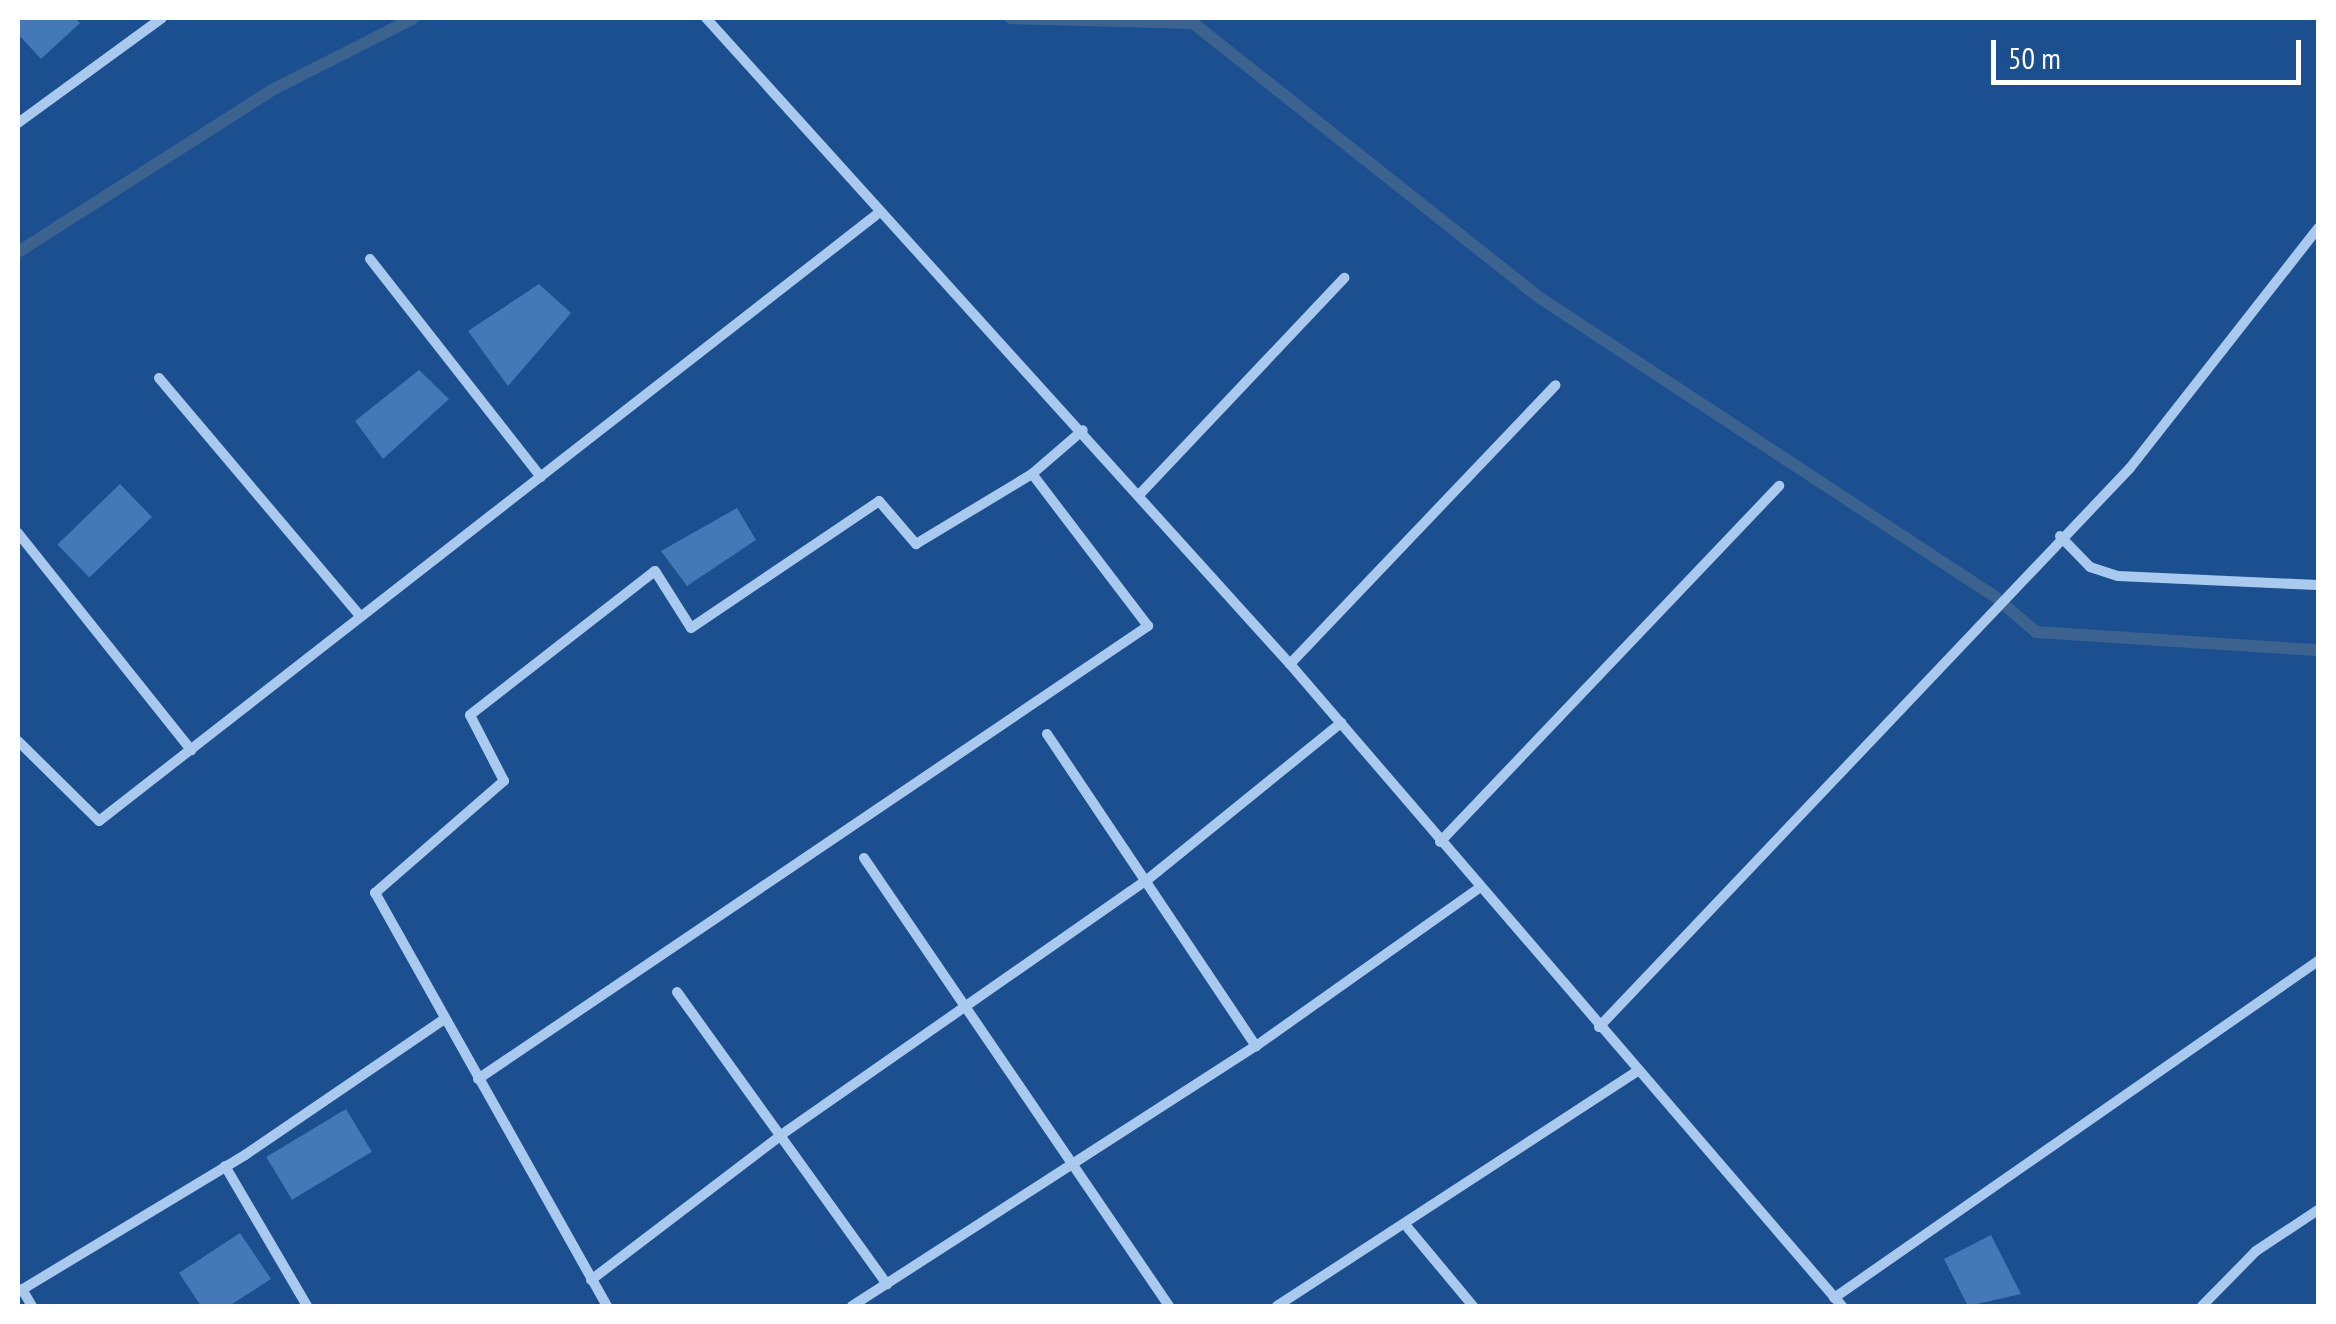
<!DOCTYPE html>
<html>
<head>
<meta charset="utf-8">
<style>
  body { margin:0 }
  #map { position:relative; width:2336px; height:1324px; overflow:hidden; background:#1b4f8f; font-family:"PT Sans Narrow",sans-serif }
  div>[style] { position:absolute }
  .stream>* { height:12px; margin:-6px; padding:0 6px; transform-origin:6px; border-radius:6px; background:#3c6290 }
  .building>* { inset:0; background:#4478b7; transform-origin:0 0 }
  .street>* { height:10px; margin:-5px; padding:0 5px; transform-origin:5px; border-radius:5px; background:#a9c9ee }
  span { translate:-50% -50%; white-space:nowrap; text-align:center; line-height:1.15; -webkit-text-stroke:10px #1b4f8f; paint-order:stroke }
  .frame { position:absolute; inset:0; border:20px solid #fff; pointer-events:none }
  .scale { position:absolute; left:1991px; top:40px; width:310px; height:45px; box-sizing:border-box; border:5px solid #fff; border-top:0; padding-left:12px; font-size:30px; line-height:35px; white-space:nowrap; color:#fff; -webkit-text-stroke:8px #1b4f8f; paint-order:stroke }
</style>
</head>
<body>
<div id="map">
  <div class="stream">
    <div style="left:1010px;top:18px;width:183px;rotate:1.6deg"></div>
    <div style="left:1193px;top:23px;width:443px;rotate:38.4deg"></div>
    <div style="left:1540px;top:298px;width:543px;rotate:33.28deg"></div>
    <div style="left:1994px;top:596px;width:55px;rotate:40.6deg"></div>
    <div style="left:2036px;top:632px;width:283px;rotate:3.7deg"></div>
    <div style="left:18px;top:252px;width:301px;rotate:-32.5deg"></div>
    <div style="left:272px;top:90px;width:159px;rotate:-26.9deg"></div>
  </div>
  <div class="building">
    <div style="clip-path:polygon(18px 18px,75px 18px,80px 23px,41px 59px,18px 34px)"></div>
    <div style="clip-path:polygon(539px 284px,571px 313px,508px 386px,468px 331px)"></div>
    <div style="clip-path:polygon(419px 370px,449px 399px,383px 459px,355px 421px)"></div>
    <div style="left:120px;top:484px;width:46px;height:87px;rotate:46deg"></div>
    <div style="clip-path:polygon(737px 508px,756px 540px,687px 586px,661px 551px)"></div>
    <div style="left:346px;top:1109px;width:50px;height:93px;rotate:59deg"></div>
    <div style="clip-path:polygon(240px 1233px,271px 1279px,229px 1306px,201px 1306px,179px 1273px)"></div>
    <div style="clip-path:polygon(1991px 1235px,2021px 1294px,1968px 1306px,1944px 1259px)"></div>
  </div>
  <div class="street">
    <div style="left:706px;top:18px;width:871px;rotate:47.89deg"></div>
    <div style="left:1290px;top:664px;width:847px;rotate:49.31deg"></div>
    <div style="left:18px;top:123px;width:178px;rotate:-36.1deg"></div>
    <div style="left:370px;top:259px;width:277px;rotate:51.9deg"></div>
    <div style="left:159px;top:378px;width:310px;rotate:49.8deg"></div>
    <div style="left:1139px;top:495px;width:299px;rotate:-46.6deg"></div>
    <div style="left:18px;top:533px;width:278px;rotate:51.4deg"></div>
    <div style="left:2060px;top:536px;width:43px;rotate:45.9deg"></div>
    <div style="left:2090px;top:567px;width:29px;rotate:18deg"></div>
    <div style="left:2118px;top:576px;width:200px;rotate:2.6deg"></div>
    <div style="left:1290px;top:664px;width:385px;rotate:-46.4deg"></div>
    <div style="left:1047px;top:734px;width:376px;rotate:56.2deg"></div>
    <div style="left:18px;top:741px;width:114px;rotate:44.6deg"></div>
    <div style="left:99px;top:821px;width:985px;rotate:-37.95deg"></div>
    <div style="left:1440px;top:842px;width:492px;rotate:-46.4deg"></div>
    <div style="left:864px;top:858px;width:542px;rotate:55.75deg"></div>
    <div style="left:677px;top:992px;width:360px;rotate:54.3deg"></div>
    <div style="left:1599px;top:1027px;width:771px;rotate:-46.47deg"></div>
    <div style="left:2130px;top:468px;width:305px;rotate:-51.9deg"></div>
    <div style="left:478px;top:1079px;width:809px;rotate:-34.06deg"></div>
    <div style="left:1148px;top:626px;width:191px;rotate:-127.3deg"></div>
    <div style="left:225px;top:1166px;width:162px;rotate:59.6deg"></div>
    <div style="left:1408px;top:1228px;width:102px;rotate:50.2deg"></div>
    <div style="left:591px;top:1280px;width:239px;rotate:-37.3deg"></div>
    <div style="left:781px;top:1135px;width:446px;rotate:-34.9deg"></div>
    <div style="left:1147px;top:880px;width:250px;rotate:-39deg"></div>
    <div style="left:22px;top:1289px;width:20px;rotate:60deg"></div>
    <div style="left:18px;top:1292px;width:265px;rotate:-31.1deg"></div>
    <div style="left:245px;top:1155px;width:240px;rotate:-34.3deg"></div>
    <div style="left:1834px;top:1298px;width:590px;rotate:-34.85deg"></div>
    <div style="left:607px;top:1306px;width:474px;rotate:-119.3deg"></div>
    <div style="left:375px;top:893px;width:171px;rotate:-41deg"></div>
    <div style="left:504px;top:781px;width:74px;rotate:-117.3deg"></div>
    <div style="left:470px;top:715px;width:234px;rotate:-37.9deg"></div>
    <div style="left:655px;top:571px;width:67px;rotate:57.7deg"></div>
    <div style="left:691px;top:628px;width:227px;rotate:-34deg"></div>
    <div style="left:879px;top:501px;width:57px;rotate:49.3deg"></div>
    <div style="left:916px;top:544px;width:135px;rotate:-31.1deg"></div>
    <div style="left:1032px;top:474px;width:67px;rotate:-40.8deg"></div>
    <div style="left:852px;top:1306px;width:480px;rotate:-32.8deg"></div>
    <div style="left:1256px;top:1046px;width:273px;rotate:-35.3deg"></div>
    <div style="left:1277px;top:1306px;width:429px;rotate:-33.1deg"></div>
    <div style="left:2202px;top:1306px;width:77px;rotate:-45.5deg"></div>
    <div style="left:2256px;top:1251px;width:74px;rotate:-33.5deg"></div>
  </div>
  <div class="frame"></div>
  <div class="scale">50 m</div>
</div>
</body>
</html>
